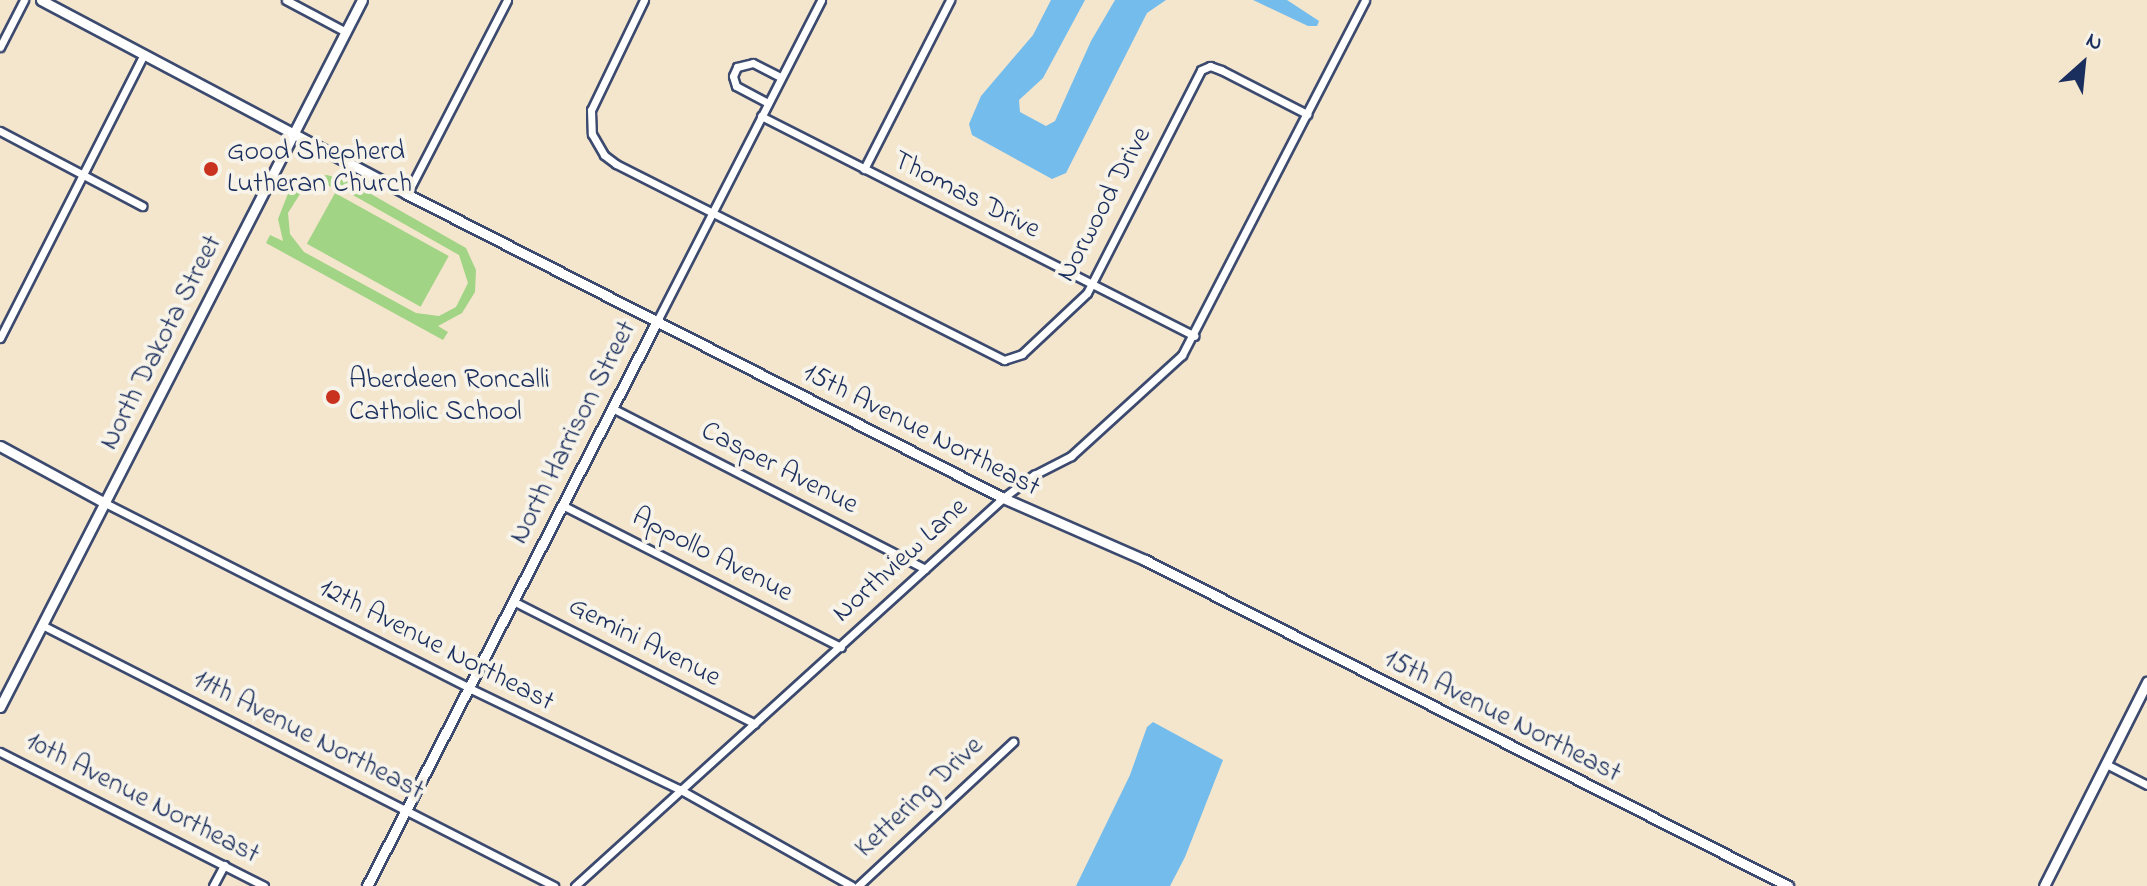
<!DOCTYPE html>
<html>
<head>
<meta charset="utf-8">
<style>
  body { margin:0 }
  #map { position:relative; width:2147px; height:886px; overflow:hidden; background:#f4e5cd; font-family:"Indie Flower",sans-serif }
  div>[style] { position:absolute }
  .green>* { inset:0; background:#a1d484; transform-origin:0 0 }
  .water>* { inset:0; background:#74bcec }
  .roads { filter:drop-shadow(2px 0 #3c4a6f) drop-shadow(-2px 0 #3c4a6f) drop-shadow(0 2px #3c4a6f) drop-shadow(0 -2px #3c4a6f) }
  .minor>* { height:7px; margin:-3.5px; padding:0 3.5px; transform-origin:3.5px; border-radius:3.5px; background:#fff }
  .tertiary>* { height:9px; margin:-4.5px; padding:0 4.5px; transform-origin:4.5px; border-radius:4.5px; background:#fff }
  .dots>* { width:22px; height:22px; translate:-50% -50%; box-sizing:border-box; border:4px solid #f7f3e8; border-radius:50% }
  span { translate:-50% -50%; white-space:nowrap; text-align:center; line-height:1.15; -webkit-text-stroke:8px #f7f3e8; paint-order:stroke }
  .poi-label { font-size:28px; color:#1b2f5e }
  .left { translate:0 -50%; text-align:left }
  .street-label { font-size:28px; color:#1b2f5e }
  .north { position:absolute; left:2043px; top:24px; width:80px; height:80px; -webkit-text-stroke:6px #f7f3e8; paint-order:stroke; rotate:27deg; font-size:22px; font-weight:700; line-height:32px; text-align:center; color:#1b2f5e }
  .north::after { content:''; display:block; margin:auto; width:28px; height:36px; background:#1b2f5e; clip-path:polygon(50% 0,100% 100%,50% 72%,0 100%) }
</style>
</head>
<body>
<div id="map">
  <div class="green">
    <div style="clip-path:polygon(evenodd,327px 175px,348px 181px,466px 248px,476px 270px,475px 292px,462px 313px,438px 326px,448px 332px,443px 340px,266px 243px,270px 235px,283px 241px,278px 219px,289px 191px,306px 179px,327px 175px,322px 184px,344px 190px,459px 255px,468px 283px,456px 307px,439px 316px,416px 313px,304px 252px,290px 234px,288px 213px,300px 194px,322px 184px)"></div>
    <div style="left:335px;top:193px;width:130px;height:58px;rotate:29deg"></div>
  </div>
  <div class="water">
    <div style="clip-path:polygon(1051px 0,1085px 0,1043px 78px,1019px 100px,1020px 112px,1046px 126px,1055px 121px,1091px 41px,1115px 0,1166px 0,1147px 13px,1066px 173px,1052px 179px,972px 135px,969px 124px,981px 96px,1033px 35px)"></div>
    <div style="clip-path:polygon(1253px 0,1287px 0,1319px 21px,1317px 26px,1308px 26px)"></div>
    <div style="clip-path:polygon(1153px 722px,1223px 760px,1185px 857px,1170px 886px,1076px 886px,1130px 775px,1147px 727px)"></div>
  </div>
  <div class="roads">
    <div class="minor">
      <div style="left:286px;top:0;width:68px;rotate:28.1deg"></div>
      <div style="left:644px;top:0;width:122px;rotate:115.7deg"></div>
      <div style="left:591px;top:110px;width:24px;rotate:88deg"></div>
      <div style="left:592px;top:134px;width:24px;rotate:60deg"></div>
      <div style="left:604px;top:155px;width:15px;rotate:37deg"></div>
      <div style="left:616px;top:164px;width:435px;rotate:26.8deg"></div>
      <div style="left:1004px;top:360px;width:19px;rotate:-18deg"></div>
      <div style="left:1022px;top:354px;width:89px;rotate:-43.2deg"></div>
      <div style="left:1087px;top:293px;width:250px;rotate:-62.9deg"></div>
      <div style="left:1201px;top:70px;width:10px;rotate:-24deg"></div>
      <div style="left:1210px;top:66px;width:12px;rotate:20deg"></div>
      <div style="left:1221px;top:70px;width:97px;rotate:27.1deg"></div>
      <div style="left:0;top:47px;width:53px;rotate:-62.9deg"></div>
      <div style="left:768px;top:103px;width:36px;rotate:-152deg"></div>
      <div style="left:736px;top:86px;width:10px;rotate:-107deg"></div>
      <div style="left:733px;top:76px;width:10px;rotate:-66deg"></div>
      <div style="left:737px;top:67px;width:16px;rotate:-14deg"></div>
      <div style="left:753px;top:63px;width:31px;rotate:27deg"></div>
      <div style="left:761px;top:116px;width:486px;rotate:26.9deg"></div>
      <div style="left:0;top:131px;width:161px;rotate:27.8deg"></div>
      <div style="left:864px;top:169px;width:190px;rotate:-63deg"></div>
      <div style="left:407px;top:194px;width:218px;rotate:-62.7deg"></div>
      <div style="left:657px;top:321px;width:360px;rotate:-62.9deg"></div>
      <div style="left:0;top:338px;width:318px;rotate:-63.1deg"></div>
      <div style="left:612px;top:408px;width:352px;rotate:27.2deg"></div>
      <div style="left:105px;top:503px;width:408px;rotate:26.9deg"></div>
      <div style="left:469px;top:688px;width:233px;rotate:25.7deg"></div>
      <div style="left:679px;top:789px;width:198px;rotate:29.3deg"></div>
      <div style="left:562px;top:505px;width:313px;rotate:27deg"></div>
      <div style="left:513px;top:601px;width:271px;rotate:26.9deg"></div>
      <div style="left:42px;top:625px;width:575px;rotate:27.01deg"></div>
      <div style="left:0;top:752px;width:296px;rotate:26.9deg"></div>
      <div style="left:2106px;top:764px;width:46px;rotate:27.1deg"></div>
      <div style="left:213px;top:886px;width:24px;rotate:-62deg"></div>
      <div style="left:575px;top:886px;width:578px;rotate:-42.19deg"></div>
      <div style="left:1003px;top:498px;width:39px;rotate:-37deg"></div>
      <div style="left:1034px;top:475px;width:42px;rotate:-27.2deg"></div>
      <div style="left:1071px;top:456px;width:150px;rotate:-42.3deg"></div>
      <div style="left:1182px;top:355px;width:399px;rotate:-62.7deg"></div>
      <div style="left:858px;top:886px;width:212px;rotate:-42.9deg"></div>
    </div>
    <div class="tertiary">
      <div style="left:41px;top:0;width:414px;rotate:27.9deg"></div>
      <div style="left:407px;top:194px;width:669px;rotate:27.02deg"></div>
      <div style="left:1003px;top:498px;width:155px;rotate:23.6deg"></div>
      <div style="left:1145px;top:560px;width:721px;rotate:26.88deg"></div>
      <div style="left:0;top:446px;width:119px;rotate:28.5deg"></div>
      <div style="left:0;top:707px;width:794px;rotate:-62.89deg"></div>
      <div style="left:367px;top:886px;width:635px;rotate:-62.83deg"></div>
      <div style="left:2044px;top:886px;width:229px;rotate:-63.2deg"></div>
    </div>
  </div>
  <div class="dots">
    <div style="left:211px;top:169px;background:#c8321e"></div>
    <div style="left:333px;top:397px;background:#c8321e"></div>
  </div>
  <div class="poi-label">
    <span class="left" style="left:227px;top:169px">Good Shepherd<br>Lutheran Church</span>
    <span class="left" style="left:349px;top:397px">Aberdeen Roncalli<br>Catholic School</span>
  </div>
  <div class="street-label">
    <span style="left:966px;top:196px;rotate:27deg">Thomas Drive</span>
    <span style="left:1105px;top:205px;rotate:-62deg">Norwood Drive</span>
    <span style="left:162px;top:343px;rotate:-63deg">North Dakota Street</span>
    <span style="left:921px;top:431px;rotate:27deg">15th Avenue Northeast</span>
    <span style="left:574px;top:433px;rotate:-63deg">North Harrison Street</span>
    <span style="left:779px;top:469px;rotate:27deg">Casper Avenue</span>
    <span style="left:712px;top:556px;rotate:27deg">Appollo Avenue</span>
    <span style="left:901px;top:561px;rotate:-42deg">Northview Lane</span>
    <span style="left:644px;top:643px;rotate:27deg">Gemini Avenue</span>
    <span style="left:436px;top:646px;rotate:27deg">12th Avenue Northeast</span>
    <span style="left:1502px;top:717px;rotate:27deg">15th Avenue Northeast</span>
    <span style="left:308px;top:736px;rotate:27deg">11th Avenue Northeast</span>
    <span style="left:920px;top:798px;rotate:-43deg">Kettering Drive</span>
    <span style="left:142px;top:799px;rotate:27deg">10th Avenue Northeast</span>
  </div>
  <div class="north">N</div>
</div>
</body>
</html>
